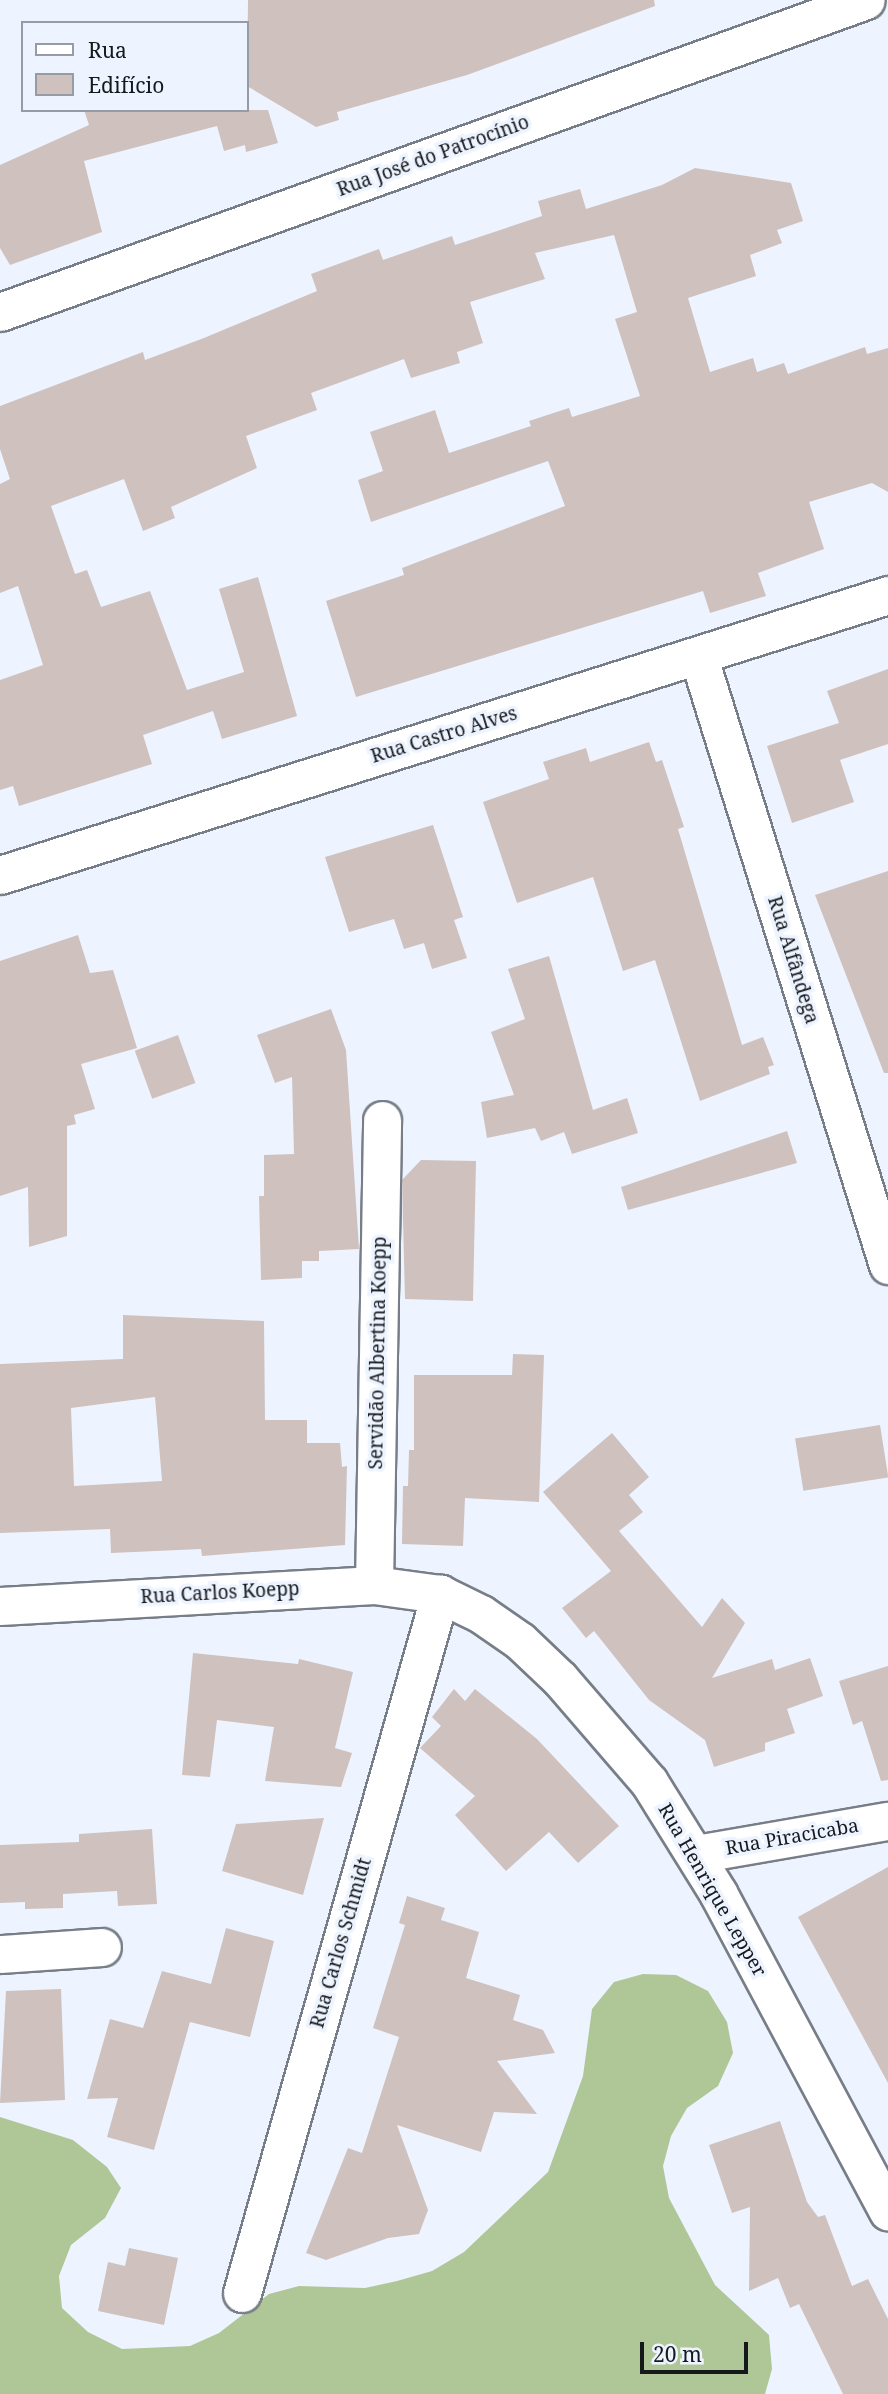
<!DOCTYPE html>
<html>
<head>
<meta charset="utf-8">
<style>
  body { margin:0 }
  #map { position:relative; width:888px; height:2394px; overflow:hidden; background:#edf4ff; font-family:"Noto Serif",serif }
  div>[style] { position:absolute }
  .forest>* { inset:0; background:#afc796 }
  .building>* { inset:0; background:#cfc1be; transform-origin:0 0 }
  .roads { filter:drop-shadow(2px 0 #787e87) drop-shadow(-2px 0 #787e87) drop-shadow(0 2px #787e87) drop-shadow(0 -2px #787e87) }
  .street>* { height:37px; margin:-18.5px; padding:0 18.5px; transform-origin:18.5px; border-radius:18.5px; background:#fff }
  span { translate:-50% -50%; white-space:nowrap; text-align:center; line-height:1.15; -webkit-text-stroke:7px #edf4ff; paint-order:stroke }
  .street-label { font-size:19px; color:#16191c }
  .legend { position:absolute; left:21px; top:21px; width:228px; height:91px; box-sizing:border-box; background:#edf4ff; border:2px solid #979ca4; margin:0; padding:9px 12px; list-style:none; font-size:21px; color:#16191c }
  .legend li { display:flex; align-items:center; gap:14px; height:35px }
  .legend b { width:35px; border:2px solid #979ca4 }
  .scale { position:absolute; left:640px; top:2342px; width:108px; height:32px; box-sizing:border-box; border:4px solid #16191c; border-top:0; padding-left:9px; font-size:21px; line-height:24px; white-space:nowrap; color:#16191c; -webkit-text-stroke:5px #edf4ff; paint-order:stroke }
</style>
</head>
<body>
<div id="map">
  <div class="forest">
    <div style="clip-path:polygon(643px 1974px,676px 1975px,708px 1991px,727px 2022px,733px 2053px,718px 2086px,687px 2108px,671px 2136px,663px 2166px,669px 2198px,715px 2285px,769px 2335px,772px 2369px,765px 2394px,0 2394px,0 2117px,73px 2140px,107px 2167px,121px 2188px,105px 2218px,71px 2245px,59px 2276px,62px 2308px,88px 2332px,122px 2349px,190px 2346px,219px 2333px,269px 2294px,299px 2286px,365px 2288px,397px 2281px,432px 2271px,464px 2252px,548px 2172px,583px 2076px,592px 2009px,614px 1982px)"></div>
  </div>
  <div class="building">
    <div style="clip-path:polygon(248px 0,654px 0,655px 6px,467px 75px,337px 112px,339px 120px,316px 127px,247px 86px)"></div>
    <div style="clip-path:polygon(84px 110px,268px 110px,278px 143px,246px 152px,245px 145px,224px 151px,217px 126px,84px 161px,102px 232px,10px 265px,0 248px,0 165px,89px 125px)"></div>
    <div style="clip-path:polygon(695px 168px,791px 183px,803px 221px,777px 230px,782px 243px,750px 255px,756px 276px,688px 298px,710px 372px,753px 358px,757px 372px,784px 363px,788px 374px,865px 347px,867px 354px,888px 348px,888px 492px,872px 483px,809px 502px,824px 549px,758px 573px,766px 596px,710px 613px,703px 591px,356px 697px,326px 601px,404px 575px,402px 568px,565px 506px,548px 461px,371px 522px,358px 480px,383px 471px,370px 432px,435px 410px,449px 453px,531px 426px,529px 421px,569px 408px,572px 417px,640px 396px,615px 319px,637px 312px,614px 235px,535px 253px,545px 279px,470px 302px,483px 343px,457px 352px,460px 363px,411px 378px,404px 359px,311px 393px,317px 410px,246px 436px,257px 468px,171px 507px,175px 518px,143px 531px,124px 479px,51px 506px,75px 574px,87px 570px,101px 607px,150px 591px,187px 690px,244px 672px,219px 589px,258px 577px,297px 716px,222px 739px,213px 711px,143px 735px,152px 764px,19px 806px,13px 786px,0 790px,0 680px,43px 665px,18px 586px,0 593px,0 484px,10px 479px,0 449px,0 406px,143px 352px,145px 360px,204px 338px,317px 291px,311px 274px,379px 249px,383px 260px,452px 236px,455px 245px,542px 216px,538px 201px,580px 189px,586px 209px,662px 185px)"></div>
    <div style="clip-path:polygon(888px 669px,888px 744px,840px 760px,854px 802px,792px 823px,767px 746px,839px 723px,827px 691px)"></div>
    <div style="clip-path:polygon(649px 742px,656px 762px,662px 760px,684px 827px,678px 829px,742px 1045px,763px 1037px,774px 1065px,768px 1067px,770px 1074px,700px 1101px,655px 960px,623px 971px,593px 877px,517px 903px,483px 802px,549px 779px,543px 762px,586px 748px,590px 762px)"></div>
    <div style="clip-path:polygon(433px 825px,463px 917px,454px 920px,467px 958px,432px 969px,424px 943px,404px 949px,394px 919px,349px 932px,325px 857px)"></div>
    <div style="clip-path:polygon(888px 871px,888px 1073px,884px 1073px,815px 895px)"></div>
    <div style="clip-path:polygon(78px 935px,90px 973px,113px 970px,137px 1048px,81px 1064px,95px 1109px,74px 1115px,76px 1124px,67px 1126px,67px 1236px,29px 1247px,28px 1187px,0 1196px,0 961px)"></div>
    <div style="clip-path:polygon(549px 956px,593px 1110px,627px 1098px,638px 1133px,572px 1154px,564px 1132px,541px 1141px,535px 1128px,487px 1138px,481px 1102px,514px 1095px,491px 1032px,525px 1019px,508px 969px)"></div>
    <div style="clip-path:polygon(331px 1009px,346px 1050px,359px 1249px,319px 1251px,319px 1261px,302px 1261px,302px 1278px,261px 1280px,259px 1196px,264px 1196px,264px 1155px,294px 1154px,292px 1077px,275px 1083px,257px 1035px)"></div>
    <div style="left:178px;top:1035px;width:51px;height:46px;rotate:70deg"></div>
    <div style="clip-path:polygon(787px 1131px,797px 1163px,628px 1210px,621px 1187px)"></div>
    <div style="clip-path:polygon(421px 1160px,476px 1161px,473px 1301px,405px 1299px,402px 1180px)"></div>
    <div style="clip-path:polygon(evenodd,123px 1315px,264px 1321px,265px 1420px,307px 1420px,307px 1443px,340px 1443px,342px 1467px,347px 1466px,345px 1545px,202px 1556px,201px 1549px,111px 1553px,110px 1529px,0 1533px,0 1364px,123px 1359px,123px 1315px,155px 1397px,162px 1481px,74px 1486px,71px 1408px,155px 1397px)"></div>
    <div style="clip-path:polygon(513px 1354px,544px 1355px,539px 1502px,465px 1498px,463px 1546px,402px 1544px,403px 1486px,408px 1486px,409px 1450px,414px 1450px,414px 1375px,512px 1375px)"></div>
    <div style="left:880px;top:1425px;width:53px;height:86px;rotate:81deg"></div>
    <div style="clip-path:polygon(612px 1433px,649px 1477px,629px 1495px,643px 1512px,619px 1531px,702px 1627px,722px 1598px,745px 1623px,712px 1678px,772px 1659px,775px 1670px,810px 1658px,823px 1696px,787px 1709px,795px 1733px,765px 1743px,765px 1751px,714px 1767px,705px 1740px,649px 1700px,594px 1631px,586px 1638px,562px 1608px,611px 1571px,543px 1492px)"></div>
    <div style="clip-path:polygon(193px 1653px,298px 1664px,299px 1659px,353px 1672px,335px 1748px,352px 1753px,341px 1787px,265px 1781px,274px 1727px,217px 1720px,210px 1777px,182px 1775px)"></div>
    <div style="clip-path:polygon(888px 1666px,888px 1780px,881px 1781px,862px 1721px,853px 1725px,839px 1681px)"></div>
    <div style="clip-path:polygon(454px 1689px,465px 1701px,475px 1689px,537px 1739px,619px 1826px,578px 1863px,549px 1832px,506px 1871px,455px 1815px,475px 1796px,420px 1748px,441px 1726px,432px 1717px)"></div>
    <div style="clip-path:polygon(324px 1818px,303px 1895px,222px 1871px,236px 1824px)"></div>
    <div style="clip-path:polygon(152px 1829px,157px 1904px,118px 1906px,117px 1891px,63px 1894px,63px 1908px,25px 1909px,25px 1902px,0 1903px,0 1845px,79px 1842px,79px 1834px)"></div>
    <div style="clip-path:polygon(888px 1867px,888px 2083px,798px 1917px)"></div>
    <div style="clip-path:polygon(407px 1896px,445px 1908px,441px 1920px,479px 1932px,466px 1978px,520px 1995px,513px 2020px,543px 2030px,555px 2053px,497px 2061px,537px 2114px,494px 2112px,481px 2152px,397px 2125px,428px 2210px,419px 2234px,388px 2238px,326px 2260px,306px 2253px,348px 2148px,362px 2153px,399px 2037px,373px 2028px,405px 1925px,399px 1923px)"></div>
    <div style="clip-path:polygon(226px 1928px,274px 1941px,250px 2037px,190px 2022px,154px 2150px,107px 2137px,118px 2098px,87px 2099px,110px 2019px,143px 2028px,162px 1971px,211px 1984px)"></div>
    <div style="clip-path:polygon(61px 1989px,65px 2100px,0 2103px,6px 1991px)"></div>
    <div style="clip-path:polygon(780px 2121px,807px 2202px,818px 2217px,825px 2215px,852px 2286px,868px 2279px,888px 2319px,888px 2394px,843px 2394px,799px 2304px,790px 2308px,778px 2278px,749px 2291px,750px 2207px,732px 2213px,709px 2145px)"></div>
    <div style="clip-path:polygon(129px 2248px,178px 2258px,164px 2325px,98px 2311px,108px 2262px,125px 2266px)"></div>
  </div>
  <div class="roads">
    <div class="street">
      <div style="left:0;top:312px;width:920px;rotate:-19.81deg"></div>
      <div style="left:698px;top:655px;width:639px;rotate:72.7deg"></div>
      <div style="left:0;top:875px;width:931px;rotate:-17.5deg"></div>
      <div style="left:374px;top:1585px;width:465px;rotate:-89deg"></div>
      <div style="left:0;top:1606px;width:375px;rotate:-3.2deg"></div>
      <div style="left:374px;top:1585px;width:67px;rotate:7.8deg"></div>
      <div style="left:440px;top:1594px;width:46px;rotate:26deg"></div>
      <div style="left:481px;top:1614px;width:47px;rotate:34.7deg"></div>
      <div style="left:520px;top:1641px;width:55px;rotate:43.5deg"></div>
      <div style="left:560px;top:1679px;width:136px;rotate:49.2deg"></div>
      <div style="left:649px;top:1782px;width:131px;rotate:58.1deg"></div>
      <div style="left:718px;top:1893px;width:361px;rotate:61.9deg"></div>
      <div style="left:696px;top:1854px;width:195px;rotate:-9.8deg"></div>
      <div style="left:0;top:1954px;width:102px;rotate:-3.9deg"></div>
      <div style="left:242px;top:2293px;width:727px;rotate:-74.18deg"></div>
    </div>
  </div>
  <div class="street-label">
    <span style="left:433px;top:156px;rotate:-20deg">Rua José do Patrocínio</span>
    <span style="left:444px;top:735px;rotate:-17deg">Rua Castro Alves</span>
    <span style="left:793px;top:960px;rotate:73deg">Rua Alfândega</span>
    <span style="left:378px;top:1353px;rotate:-89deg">Servidão Albertina Koepp</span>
    <span style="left:220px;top:1593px;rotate:-3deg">Rua Carlos Koepp</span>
    <span style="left:792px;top:1837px;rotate:-10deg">Rua Piracicaba</span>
    <span style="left:712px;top:1890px;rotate:60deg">Rua Henrique Lepper</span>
    <span style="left:341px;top:1943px;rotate:-74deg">Rua Carlos Schmidt</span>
  </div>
  <ul class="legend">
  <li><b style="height:9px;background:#fff"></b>Rua</li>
  <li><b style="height:19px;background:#cfc1be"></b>Edifício</li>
  </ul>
  <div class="scale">20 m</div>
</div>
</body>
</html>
